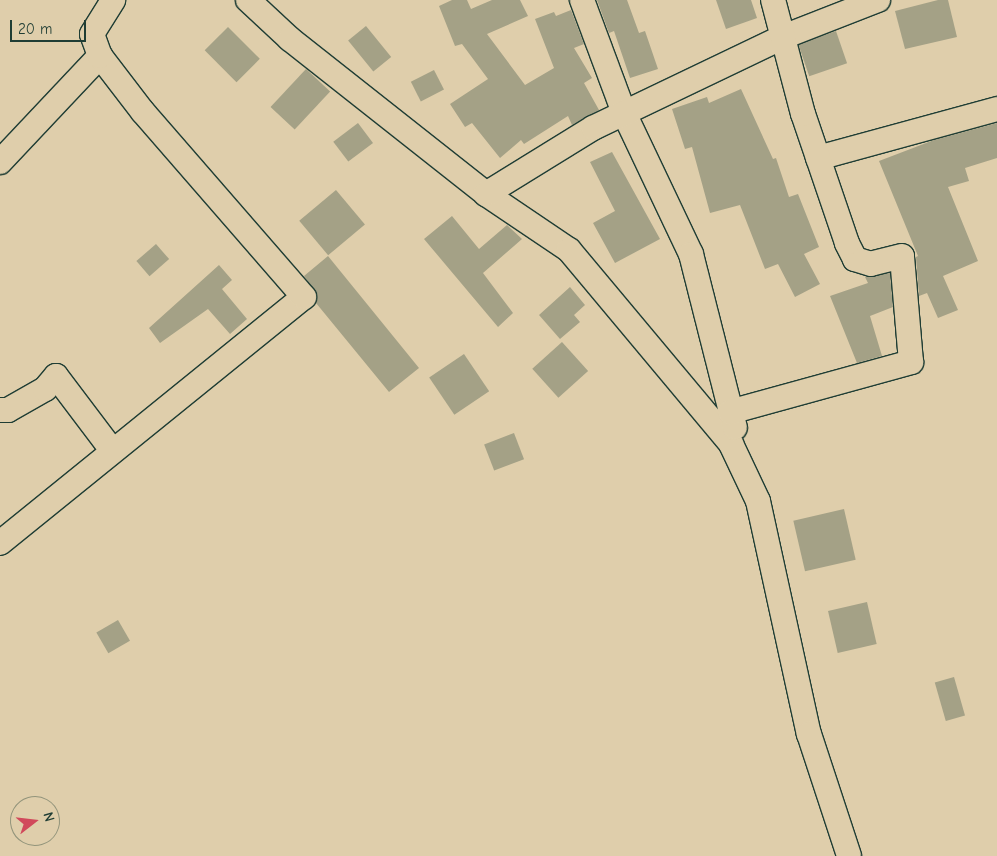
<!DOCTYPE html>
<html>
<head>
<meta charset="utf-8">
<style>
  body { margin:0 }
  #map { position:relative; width:997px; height:856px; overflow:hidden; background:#dfceab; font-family:"Comic Neue",sans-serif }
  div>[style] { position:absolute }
  .building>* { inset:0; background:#a4a186; transform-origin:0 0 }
  .roads { filter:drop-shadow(1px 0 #1f3d34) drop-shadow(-1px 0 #1f3d34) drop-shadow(0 1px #1f3d34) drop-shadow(0 -1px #1f3d34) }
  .minor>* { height:24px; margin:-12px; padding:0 12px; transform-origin:12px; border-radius:12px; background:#dfceab }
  span { translate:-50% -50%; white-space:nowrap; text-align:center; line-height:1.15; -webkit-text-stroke:4.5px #dfceab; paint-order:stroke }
  .north { position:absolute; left:10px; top:796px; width:50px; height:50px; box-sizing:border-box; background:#dfceab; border:1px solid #92947b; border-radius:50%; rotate:74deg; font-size:14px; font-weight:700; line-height:20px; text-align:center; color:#1f3d34 }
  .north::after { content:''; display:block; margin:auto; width:18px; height:22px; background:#d1495b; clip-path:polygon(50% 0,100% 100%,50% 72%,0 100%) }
  .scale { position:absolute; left:10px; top:20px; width:76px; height:22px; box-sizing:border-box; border:2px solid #1f3d34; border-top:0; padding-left:6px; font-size:15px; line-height:18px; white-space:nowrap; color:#1f3d34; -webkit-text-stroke:4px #dfceab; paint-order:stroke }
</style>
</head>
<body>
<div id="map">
  <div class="building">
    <div style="clip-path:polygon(452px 0,467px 0,471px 9px,492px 0,520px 0,528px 16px,487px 34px,525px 85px,554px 68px,535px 19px,554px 12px,556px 16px,571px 10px,584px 44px,574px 48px,592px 78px,584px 83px,599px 110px,572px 125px,568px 116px,524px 144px,521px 140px,500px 158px,472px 123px,465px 127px,450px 104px,488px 79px,462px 44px,455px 46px,439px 6px)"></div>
    <div style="clip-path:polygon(597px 0,627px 0,639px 33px,645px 31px,658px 69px,630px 78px,614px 31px,609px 33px)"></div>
    <div style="clip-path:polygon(716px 0,751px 0,757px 18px,726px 29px)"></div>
    <div style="clip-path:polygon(938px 0,948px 0,957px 37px,905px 49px,895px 11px)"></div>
    <div style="left:366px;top:26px;width:40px;height:23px;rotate:51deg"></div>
    <div style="left:228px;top:27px;width:45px;height:33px;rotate:45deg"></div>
    <div style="left:836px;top:31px;width:34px;height:40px;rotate:71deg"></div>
    <div style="left:306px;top:69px;width:33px;height:52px;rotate:43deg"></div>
    <div style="left:434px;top:70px;width:22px;height:26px;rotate:63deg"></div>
    <div style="clip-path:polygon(741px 89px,773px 159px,776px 158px,789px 197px,798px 194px,819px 247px,804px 254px,820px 284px,795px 297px,778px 264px,765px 269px,740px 205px,710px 213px,692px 147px,685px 149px,672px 109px,707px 97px,709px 103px)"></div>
    <div style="left:358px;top:123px;width:25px;height:31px;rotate:53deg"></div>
    <div style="clip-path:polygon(997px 123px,997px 158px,965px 168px,969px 181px,948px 187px,978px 261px,943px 276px,958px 310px,938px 318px,927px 293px,919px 296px,916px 257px,918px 256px,879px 161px,934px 140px)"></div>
    <div style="clip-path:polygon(612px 152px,660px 239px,615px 263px,593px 223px,615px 211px,590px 162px)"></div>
    <div style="left:336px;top:190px;width:45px;height:48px;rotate:50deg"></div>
    <div style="clip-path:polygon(452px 216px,479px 249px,507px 225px,522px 239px,483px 273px,513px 313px,498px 327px,424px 239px)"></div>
    <div style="left:156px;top:244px;width:20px;height:26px;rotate:49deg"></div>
    <div style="clip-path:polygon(328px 256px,419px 368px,389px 392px,316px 303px,317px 294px,304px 276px)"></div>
    <div style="clip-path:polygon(219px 265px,232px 280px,222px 289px,247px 319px,230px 334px,208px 309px,160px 343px,149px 328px)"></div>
    <div style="clip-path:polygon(890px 273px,893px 307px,870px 316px,882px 356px,857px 363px,830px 296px,868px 283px,865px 277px)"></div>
    <div style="clip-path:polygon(570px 287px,585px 305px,574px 315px,580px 322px,560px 339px,539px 315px)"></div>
    <div style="left:562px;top:342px;width:39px;height:40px;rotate:48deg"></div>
    <div style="left:464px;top:354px;width:45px;height:42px;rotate:56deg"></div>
    <div style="left:514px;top:433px;width:28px;height:32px;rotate:69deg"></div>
    <div style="left:844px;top:509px;width:52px;height:52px;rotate:77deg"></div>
    <div style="left:867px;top:602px;width:43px;height:40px;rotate:77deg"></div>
    <div style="left:118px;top:620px;width:24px;height:25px;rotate:60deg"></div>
    <div style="left:954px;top:677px;width:40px;height:20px;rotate:74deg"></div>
  </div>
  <div class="roads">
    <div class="minor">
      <div style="left:248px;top:0;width:57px;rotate:42.9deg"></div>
      <div style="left:290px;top:39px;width:250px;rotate:38.3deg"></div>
      <div style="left:486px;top:194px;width:100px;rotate:34deg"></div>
      <div style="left:569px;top:250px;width:253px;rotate:50.1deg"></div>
      <div style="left:731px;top:444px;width:63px;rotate:64.7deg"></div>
      <div style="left:758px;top:501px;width:239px;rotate:77.7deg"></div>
      <div style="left:809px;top:734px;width:128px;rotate:71.8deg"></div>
      <div style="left:582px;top:0;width:121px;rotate:69.6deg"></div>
      <div style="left:624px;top:113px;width:156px;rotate:64.6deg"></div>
      <div style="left:691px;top:254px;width:179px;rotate:75.8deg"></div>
      <div style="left:818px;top:158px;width:186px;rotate:-15.3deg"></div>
      <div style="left:0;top:162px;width:146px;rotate:-46.7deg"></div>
      <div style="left:486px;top:194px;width:126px;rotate:-31.7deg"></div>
      <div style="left:593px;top:128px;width:211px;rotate:-25.6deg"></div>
      <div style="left:783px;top:37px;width:102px;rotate:-21.3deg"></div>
      <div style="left:0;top:410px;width:8px"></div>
      <div style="left:8px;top:410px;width:43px;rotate:-29.6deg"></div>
      <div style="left:45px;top:389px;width:17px;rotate:-50deg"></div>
      <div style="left:56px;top:376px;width:93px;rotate:52.9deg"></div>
      <div style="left:730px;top:412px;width:188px;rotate:-15.4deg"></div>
      <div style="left:911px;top:362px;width:106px;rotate:-94.9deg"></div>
      <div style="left:902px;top:256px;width:32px;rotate:166deg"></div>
      <div style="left:871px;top:264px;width:17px;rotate:-163deg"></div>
      <div style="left:855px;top:259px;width:18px;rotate:-117deg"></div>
      <div style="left:847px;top:243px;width:136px;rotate:-108.8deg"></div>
      <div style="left:803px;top:114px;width:118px;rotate:-104.7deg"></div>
      <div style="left:0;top:543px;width:391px;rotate:-39deg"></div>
      <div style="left:304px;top:297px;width:245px;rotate:-131deg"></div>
      <div style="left:143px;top:112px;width:71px;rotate:-127.5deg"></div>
      <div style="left:100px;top:56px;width:23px;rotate:-110deg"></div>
      <div style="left:92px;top:34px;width:40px;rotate:-58deg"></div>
    </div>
  </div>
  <div class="north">N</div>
  <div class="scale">20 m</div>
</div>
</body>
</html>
